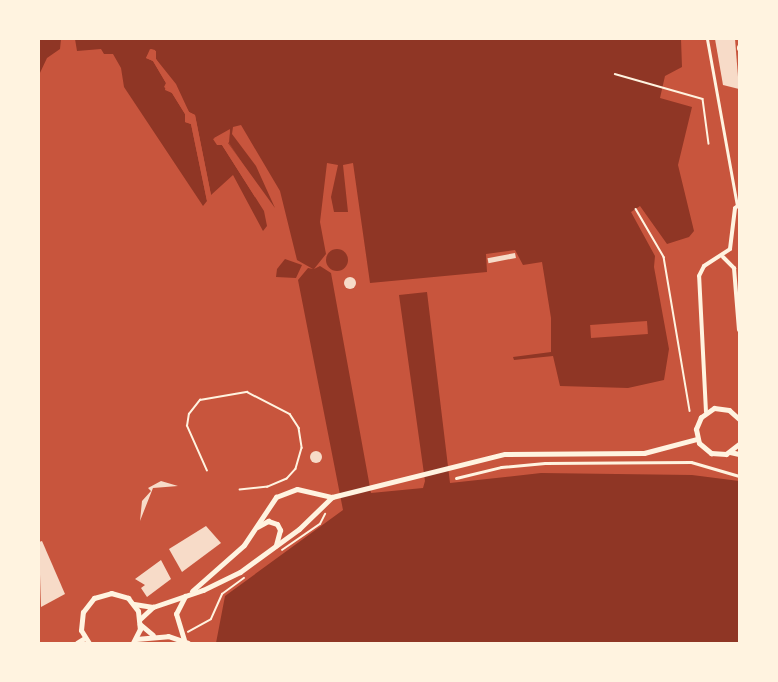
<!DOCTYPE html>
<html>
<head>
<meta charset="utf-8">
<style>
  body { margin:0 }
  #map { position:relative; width:778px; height:682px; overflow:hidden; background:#c8553d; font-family:Manrope,sans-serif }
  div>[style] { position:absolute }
  .water>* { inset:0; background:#8f3625 }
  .round { border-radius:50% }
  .pier>* { inset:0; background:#c8553d; transform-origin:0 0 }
  .building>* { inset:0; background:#f7dbc8; transform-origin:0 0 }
  .path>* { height:1.5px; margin:-0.75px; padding:0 0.75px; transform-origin:0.75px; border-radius:0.75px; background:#fff3e0 }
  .service>* { height:1.5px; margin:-0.75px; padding:0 0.75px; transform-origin:0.75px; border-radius:0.75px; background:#fff3e0 }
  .pedestrian>* { height:3px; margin:-1.5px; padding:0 1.5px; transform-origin:1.5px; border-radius:1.5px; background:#fff3e0 }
  .minor>* { height:4px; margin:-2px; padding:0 2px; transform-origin:2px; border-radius:2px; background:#fff3e0 }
  .tertiary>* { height:4.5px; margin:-2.25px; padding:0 2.25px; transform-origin:2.25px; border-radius:2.25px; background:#fff3e0 }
  .secondary>* { height:5px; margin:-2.5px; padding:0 2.5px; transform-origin:2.5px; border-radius:2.5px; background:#fff3e0 }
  span { translate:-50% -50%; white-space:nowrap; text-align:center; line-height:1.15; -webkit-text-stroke:6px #fff3e0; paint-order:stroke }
  .frame { position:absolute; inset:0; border:40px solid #fff3e0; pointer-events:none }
</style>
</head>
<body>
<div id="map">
  <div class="water">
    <div style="clip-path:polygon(39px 39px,61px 39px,60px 49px,47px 58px,39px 75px)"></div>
    <div style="clip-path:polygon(75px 39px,681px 39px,682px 67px,665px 76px,660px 98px,692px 107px,678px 165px,694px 231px,689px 237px,667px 244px,640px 206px,631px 212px,655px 256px,654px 267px,669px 349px,664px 380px,628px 388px,560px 386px,553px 356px,514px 360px,513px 357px,551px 352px,551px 318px,542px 262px,523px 265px,515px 250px,486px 254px,487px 272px,370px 283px,353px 163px,343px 165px,348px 212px,334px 212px,331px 197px,338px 165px,327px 163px,320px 222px,326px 254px,314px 269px,320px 266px,331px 273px,371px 493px,423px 488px,425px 481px,399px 295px,427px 292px,450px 483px,541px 473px,692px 475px,739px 481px,739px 643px,216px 643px,225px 596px,343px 510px,298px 280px,308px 268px,313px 269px,297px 260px,280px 191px,241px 125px,233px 127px,232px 134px,256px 166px,275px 208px,228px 143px,230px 129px,214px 138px,222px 145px,264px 211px,267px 226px,263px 231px,233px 175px,211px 195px,195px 115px,189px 112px,156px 59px,155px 50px,151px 49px,146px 58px,153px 61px,166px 83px,164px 87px,172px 93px,185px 114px,185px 122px,191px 124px,207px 201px,203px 206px,124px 87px,121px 68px,113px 54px,104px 54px,101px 49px,77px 51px)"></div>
    <div class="round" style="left:326px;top:249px;width:22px;height:22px"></div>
    <div style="clip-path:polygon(285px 259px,302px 265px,296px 278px,276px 277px,277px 269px)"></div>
  </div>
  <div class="pier">
    <div style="clip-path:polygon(150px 49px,156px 51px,156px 59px,176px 84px,189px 112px,195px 115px,211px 195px,207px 201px,191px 124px,185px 122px,185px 114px,172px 93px,165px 90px,166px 83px,153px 61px,146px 58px)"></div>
    <div style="clip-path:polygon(230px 130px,229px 143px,262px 193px,224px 136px,218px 140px,224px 143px,258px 195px,255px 197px,222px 145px,217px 145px,213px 139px)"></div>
    <div style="left:647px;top:321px;width:13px;height:57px;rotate:86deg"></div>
  </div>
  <div class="building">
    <div style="clip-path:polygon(715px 39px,735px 39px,739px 89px,723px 85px)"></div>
    <div style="left:515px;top:253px;width:5px;height:28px;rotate:79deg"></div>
    <div class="round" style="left:344px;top:277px;width:12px;height:12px"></div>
    <div class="round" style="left:310px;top:451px;width:12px;height:12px"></div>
    <div style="clip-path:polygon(161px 481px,178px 486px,153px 488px,140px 521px,142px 501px,151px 491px,148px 488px)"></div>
    <div style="clip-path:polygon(206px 526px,221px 543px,182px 572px,169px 549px)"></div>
    <div style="clip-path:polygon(42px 541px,65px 594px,41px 607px,39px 542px)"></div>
    <div style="clip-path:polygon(161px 560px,171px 579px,147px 597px,141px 588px,145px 585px,135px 579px)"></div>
  </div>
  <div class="path">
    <div style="left:282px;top:550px;width:46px;rotate:-34.4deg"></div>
    <div style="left:320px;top:524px;width:11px;rotate:-63deg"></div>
    <div style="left:188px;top:632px;width:26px;rotate:-29deg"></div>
    <div style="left:211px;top:619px;width:27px;rotate:-66deg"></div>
    <div style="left:222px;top:594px;width:27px;rotate:-36deg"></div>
  </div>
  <div class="service">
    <div style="left:615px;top:74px;width:91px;rotate:15.9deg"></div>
    <div style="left:703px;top:99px;width:45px;rotate:82.4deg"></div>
    <div style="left:636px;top:209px;width:56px;rotate:59.7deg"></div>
    <div style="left:664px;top:257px;width:156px;rotate:80.4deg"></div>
    <div style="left:207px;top:471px;width:49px;rotate:-114deg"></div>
    <div style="left:187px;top:426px;width:12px;rotate:-81deg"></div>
    <div style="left:189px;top:414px;width:18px;rotate:-52deg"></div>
    <div style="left:200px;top:400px;width:48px;rotate:-9.7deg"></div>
    <div style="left:247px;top:392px;width:48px;rotate:27.1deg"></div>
    <div style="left:290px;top:414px;width:17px;rotate:57deg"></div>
    <div style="left:299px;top:428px;width:20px;rotate:81deg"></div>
    <div style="left:302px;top:448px;width:22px;rotate:106deg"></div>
    <div style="left:296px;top:469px;width:13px;rotate:132deg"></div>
    <div style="left:287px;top:479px;width:21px;rotate:157deg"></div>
    <div style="left:268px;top:487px;width:28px;rotate:174deg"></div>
  </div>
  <div class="pedestrian">
    <div style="left:707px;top:39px;width:169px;rotate:79.8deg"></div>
    <div style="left:456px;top:478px;width:46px;rotate:-13.7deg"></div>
    <div style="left:501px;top:467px;width:44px;rotate:-5.2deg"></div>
    <div style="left:545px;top:463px;width:146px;rotate:-0.4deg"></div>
    <div style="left:691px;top:462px;width:50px;rotate:16.3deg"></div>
  </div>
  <div class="minor">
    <div style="left:739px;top:47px;width:2px;rotate:90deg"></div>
    <div style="left:723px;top:257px;width:16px;rotate:45deg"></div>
    <div style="left:734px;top:268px;width:62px;rotate:85.4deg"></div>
    <div style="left:706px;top:412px;width:136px;rotate:-92.9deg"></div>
    <div style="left:699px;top:276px;width:11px;rotate:-63deg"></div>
    <div style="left:704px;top:266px;width:31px;rotate:-33deg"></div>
    <div style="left:730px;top:249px;width:41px;rotate:-83deg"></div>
    <div style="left:735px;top:208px;width:5px;rotate:-37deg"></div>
  </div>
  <div class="tertiary">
    <div style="left:140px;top:624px;width:17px;rotate:40deg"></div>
    <div style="left:136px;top:639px;width:32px;rotate:-5deg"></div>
    <div style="left:168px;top:636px;width:21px;rotate:19deg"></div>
    <div style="left:184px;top:640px;width:27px;rotate:-107deg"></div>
    <div style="left:176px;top:614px;width:20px;rotate:-63deg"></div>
    <div style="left:77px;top:643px;width:9px;rotate:-32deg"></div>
  </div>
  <div class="secondary">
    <div style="left:739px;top:419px;width:13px;rotate:-138deg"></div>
    <div style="left:729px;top:410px;width:15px;rotate:-172deg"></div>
    <div style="left:714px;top:408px;width:16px;rotate:145deg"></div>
    <div style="left:701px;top:417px;width:13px;rotate:113deg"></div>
    <div style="left:696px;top:429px;width:14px;rotate:78deg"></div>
    <div style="left:699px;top:443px;width:16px;rotate:40deg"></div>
    <div style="left:711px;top:453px;width:15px;rotate:4deg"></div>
    <div style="left:726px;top:454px;width:16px;rotate:-38deg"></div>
    <div style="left:730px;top:452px;width:9px;rotate:13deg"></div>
    <div style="left:257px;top:527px;width:13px;rotate:-29deg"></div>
    <div style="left:268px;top:521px;width:9px;rotate:18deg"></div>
    <div style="left:277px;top:524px;width:7px;rotate:63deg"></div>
    <div style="left:280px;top:530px;width:16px;rotate:105deg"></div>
    <div style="left:192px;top:591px;width:69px;rotate:-41.5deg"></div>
    <div style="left:244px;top:545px;width:58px;rotate:-56.3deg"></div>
    <div style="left:276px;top:497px;width:22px;rotate:-21deg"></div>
    <div style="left:297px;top:489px;width:36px;rotate:13deg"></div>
    <div style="left:134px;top:604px;width:19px;rotate:9deg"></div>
    <div style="left:140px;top:619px;width:18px;rotate:-43deg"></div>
    <div style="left:153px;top:607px;width:53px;rotate:-18.8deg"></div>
    <div style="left:203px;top:590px;width:41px;rotate:-25.9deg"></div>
    <div style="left:240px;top:572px;width:73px;rotate:-36.1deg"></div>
    <div style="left:299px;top:529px;width:46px;rotate:-44.1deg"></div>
    <div style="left:332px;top:497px;width:178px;rotate:-14deg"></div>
    <div style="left:505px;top:454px;width:139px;rotate:-0.4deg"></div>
    <div style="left:644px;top:453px;width:55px;rotate:-14.8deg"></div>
    <div style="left:89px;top:643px;width:15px;rotate:-122deg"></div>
    <div style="left:81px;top:630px;width:18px;rotate:-84deg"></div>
    <div style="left:83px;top:612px;width:18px;rotate:-52deg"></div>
    <div style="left:94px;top:598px;width:18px;rotate:-16deg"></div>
    <div style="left:111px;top:593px;width:18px;rotate:16deg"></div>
    <div style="left:128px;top:598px;width:16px;rotate:52deg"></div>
    <div style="left:138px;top:611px;width:18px;rotate:84deg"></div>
    <div style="left:140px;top:629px;width:16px;rotate:117deg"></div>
  </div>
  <div class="frame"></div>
</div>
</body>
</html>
